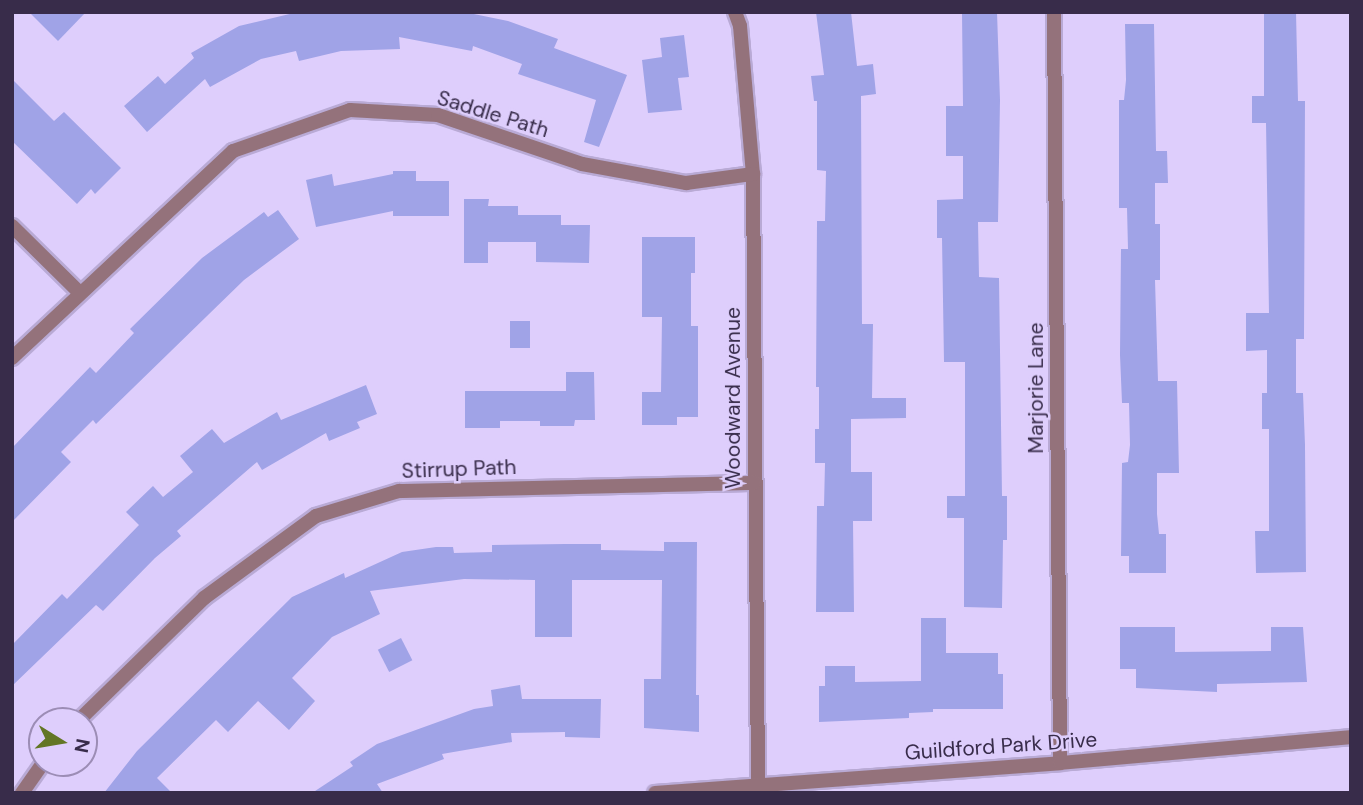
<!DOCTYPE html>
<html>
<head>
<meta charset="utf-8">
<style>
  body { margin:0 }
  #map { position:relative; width:1363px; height:805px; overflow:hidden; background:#decefc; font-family:"DM Sans",sans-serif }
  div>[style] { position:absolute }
  .building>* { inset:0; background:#a0a3e7; transform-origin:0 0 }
  .roads { filter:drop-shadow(2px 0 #b9aad5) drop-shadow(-2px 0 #b9aad5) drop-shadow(0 2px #b9aad5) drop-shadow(0 -2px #b9aad5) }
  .street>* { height:14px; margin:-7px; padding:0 7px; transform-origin:7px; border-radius:7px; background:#94727b }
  span { translate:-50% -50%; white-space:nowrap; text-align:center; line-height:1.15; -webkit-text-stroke:5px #decefc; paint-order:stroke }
  .street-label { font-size:21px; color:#382c4a }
  .frame { position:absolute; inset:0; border:14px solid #382c4a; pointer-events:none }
  .north { position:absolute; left:28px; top:707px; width:70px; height:70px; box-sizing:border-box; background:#decefc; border:2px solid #9c8db5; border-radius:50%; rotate:101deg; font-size:19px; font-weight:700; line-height:28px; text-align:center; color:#382c4a }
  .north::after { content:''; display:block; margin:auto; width:24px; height:32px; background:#637625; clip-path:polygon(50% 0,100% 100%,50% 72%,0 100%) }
</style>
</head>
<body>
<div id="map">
  <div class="building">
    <div style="clip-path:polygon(29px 12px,86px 12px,58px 41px)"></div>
    <div style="clip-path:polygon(298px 12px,464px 12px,508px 21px,558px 39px,554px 48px,627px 75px,599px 147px,584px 142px,596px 100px,518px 74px,522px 64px,473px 46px,472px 51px,399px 37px,400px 49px,341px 51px,299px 61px,296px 51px,261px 59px,210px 87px,205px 79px,147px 132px,124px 106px,158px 76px,165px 84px,194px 58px,191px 53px,239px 26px)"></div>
    <div style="clip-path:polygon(816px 12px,851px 12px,857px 66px,873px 64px,876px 94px,861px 96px,862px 324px,873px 324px,872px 398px,906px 398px,906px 418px,851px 419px,851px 472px,872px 472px,872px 521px,853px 521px,854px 612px,816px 612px,817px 506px,824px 506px,825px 463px,815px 463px,815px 429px,819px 429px,819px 387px,816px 387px,817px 221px,825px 221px,826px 171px,817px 170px,817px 101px,814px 101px,811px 76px,824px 75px)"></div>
    <div style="clip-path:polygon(962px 12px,997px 12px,1000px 100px,998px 222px,978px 222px,979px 277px,999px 278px,1002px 496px,1007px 496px,1007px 540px,1003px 540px,1002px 608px,964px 607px,964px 518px,947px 518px,947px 496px,965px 496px,965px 362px,944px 362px,942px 238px,937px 238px,937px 200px,963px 199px,963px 156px,946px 156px,946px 106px,963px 106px)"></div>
    <div style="clip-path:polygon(1264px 12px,1296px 12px,1298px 101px,1305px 101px,1304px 339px,1296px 339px,1296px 393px,1303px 393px,1305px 445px,1306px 572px,1256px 573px,1255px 531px,1269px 531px,1269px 429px,1262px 429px,1262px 393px,1267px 393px,1267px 350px,1246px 351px,1246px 313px,1269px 313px,1266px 123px,1252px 123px,1252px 96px,1264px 96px)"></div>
    <div style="clip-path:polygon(1125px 24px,1154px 24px,1156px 151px,1167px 151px,1168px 183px,1155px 183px,1155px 224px,1160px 224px,1160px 280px,1155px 280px,1158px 381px,1177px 381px,1179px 473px,1157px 473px,1157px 514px,1159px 534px,1166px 534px,1166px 573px,1129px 573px,1129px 556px,1121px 556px,1122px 463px,1128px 462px,1130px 445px,1129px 403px,1122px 403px,1120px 355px,1121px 249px,1128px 249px,1127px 208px,1119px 208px,1119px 100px,1124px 100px,1126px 80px)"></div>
    <div style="clip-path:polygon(684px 35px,689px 77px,678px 78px,682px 110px,648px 113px,642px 60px,662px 57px,660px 38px)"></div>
    <div style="clip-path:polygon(12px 79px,54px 121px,64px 112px,121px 168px,95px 194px,91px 189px,77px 204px,12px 141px)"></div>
    <div style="clip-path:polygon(393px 171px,416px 171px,416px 181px,449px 181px,449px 216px,393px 216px,393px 211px,316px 227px,306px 180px,332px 174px,334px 186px,393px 174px)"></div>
    <div style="clip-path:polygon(464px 199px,489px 199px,488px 206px,518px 206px,518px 215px,561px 215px,561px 225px,590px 225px,589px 263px,536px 262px,536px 242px,488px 242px,488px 263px,464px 263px)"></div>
    <div style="clip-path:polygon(278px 210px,299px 239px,244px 280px,96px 424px,93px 420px,61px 452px,71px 462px,12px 522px,12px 448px,90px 367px,96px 373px,134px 333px,130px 329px,202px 258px,264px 212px,268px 217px)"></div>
    <div style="clip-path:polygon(642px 237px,695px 237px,695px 273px,691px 273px,691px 326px,698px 326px,698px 417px,677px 417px,677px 425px,642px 425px,642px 392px,661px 392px,662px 317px,642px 317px)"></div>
    <div style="left:510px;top:321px;width:20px;height:27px"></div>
    <div style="clip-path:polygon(566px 372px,594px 372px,595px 420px,575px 420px,574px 426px,540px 426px,540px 421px,500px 421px,500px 428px,465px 428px,465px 391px,566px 391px)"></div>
    <div style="clip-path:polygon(366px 385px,377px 414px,357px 422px,360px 428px,329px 441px,326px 433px,262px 470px,257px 462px,177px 531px,181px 536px,155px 558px,103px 611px,96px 605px,12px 686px,12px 645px,62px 594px,67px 599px,139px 525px,126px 512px,153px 486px,163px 497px,193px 472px,180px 456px,212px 429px,224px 443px,277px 412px,281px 420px)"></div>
    <div style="clip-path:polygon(664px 542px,697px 542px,696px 695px,699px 695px,699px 732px,644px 728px,644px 679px,661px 679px,662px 580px,572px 580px,572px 637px,535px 637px,535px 580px,464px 579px,370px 591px,380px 614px,332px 637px,292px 678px,315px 701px,289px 730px,258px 701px,228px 732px,216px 720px,157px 778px,172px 793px,104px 793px,137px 751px,292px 597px,344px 573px,345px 578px,402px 552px,436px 547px,453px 547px,454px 553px,492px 552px,492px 545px,566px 544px,601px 544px,601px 550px,664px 551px)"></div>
    <div style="clip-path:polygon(921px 618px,946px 618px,946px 653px,998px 653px,998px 674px,1003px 674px,1003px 709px,933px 709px,933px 712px,909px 713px,909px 718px,819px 722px,819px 686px,825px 686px,825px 666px,855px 666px,855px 682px,921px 681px)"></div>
    <div style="clip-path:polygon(1120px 627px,1175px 627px,1175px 652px,1271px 651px,1271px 627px,1303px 627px,1307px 682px,1217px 684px,1217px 692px,1136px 688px,1136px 669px,1120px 669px)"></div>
    <div style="left:401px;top:638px;width:25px;height:26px;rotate:63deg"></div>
    <div style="clip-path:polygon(520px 685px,522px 699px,601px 699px,600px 738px,565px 737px,565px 732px,511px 733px,512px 742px,442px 754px,444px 759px,377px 784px,383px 793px,312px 793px,353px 766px,350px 762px,377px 744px,474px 709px,493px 706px,491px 690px)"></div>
  </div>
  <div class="roads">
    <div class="street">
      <div style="left:735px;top:12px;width:15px;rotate:70deg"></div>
      <div style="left:740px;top:26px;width:149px;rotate:85deg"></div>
      <div style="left:753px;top:174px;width:612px;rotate:89.53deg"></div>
      <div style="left:1054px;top:12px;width:751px;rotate:89.54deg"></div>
      <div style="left:12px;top:226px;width:94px;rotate:44.6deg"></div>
      <div style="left:12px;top:358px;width:303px;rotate:-43.1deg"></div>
      <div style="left:233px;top:151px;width:124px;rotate:-19.3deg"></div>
      <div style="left:350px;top:110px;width:88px;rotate:3.3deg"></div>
      <div style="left:438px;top:115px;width:152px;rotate:18.8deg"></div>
      <div style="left:582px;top:164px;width:106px;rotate:10.4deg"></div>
      <div style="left:686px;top:183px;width:68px;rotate:-7.7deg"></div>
      <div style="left:78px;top:721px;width:176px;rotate:-44.3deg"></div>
      <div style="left:204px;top:598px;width:139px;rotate:-36.2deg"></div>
      <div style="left:316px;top:516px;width:87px;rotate:-16.8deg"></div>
      <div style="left:399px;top:491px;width:355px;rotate:-1.3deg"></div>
      <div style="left:22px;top:793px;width:37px;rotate:-55deg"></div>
      <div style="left:655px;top:793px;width:406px;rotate:-4.2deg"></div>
      <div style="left:1060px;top:763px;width:292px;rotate:-5.1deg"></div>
    </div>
  </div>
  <div class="street-label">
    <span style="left:493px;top:114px;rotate:17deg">Saddle Path</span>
    <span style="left:1036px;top:388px;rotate:-90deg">Marjorie Lane</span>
    <span style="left:733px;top:398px;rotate:-90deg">Woodward Avenue</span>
    <span style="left:459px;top:469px;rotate:-2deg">Stirrup Path</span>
    <span style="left:1001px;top:746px;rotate:-4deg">Guildford Park Drive</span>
  </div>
  <div class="frame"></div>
  <div class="north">N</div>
</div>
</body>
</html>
